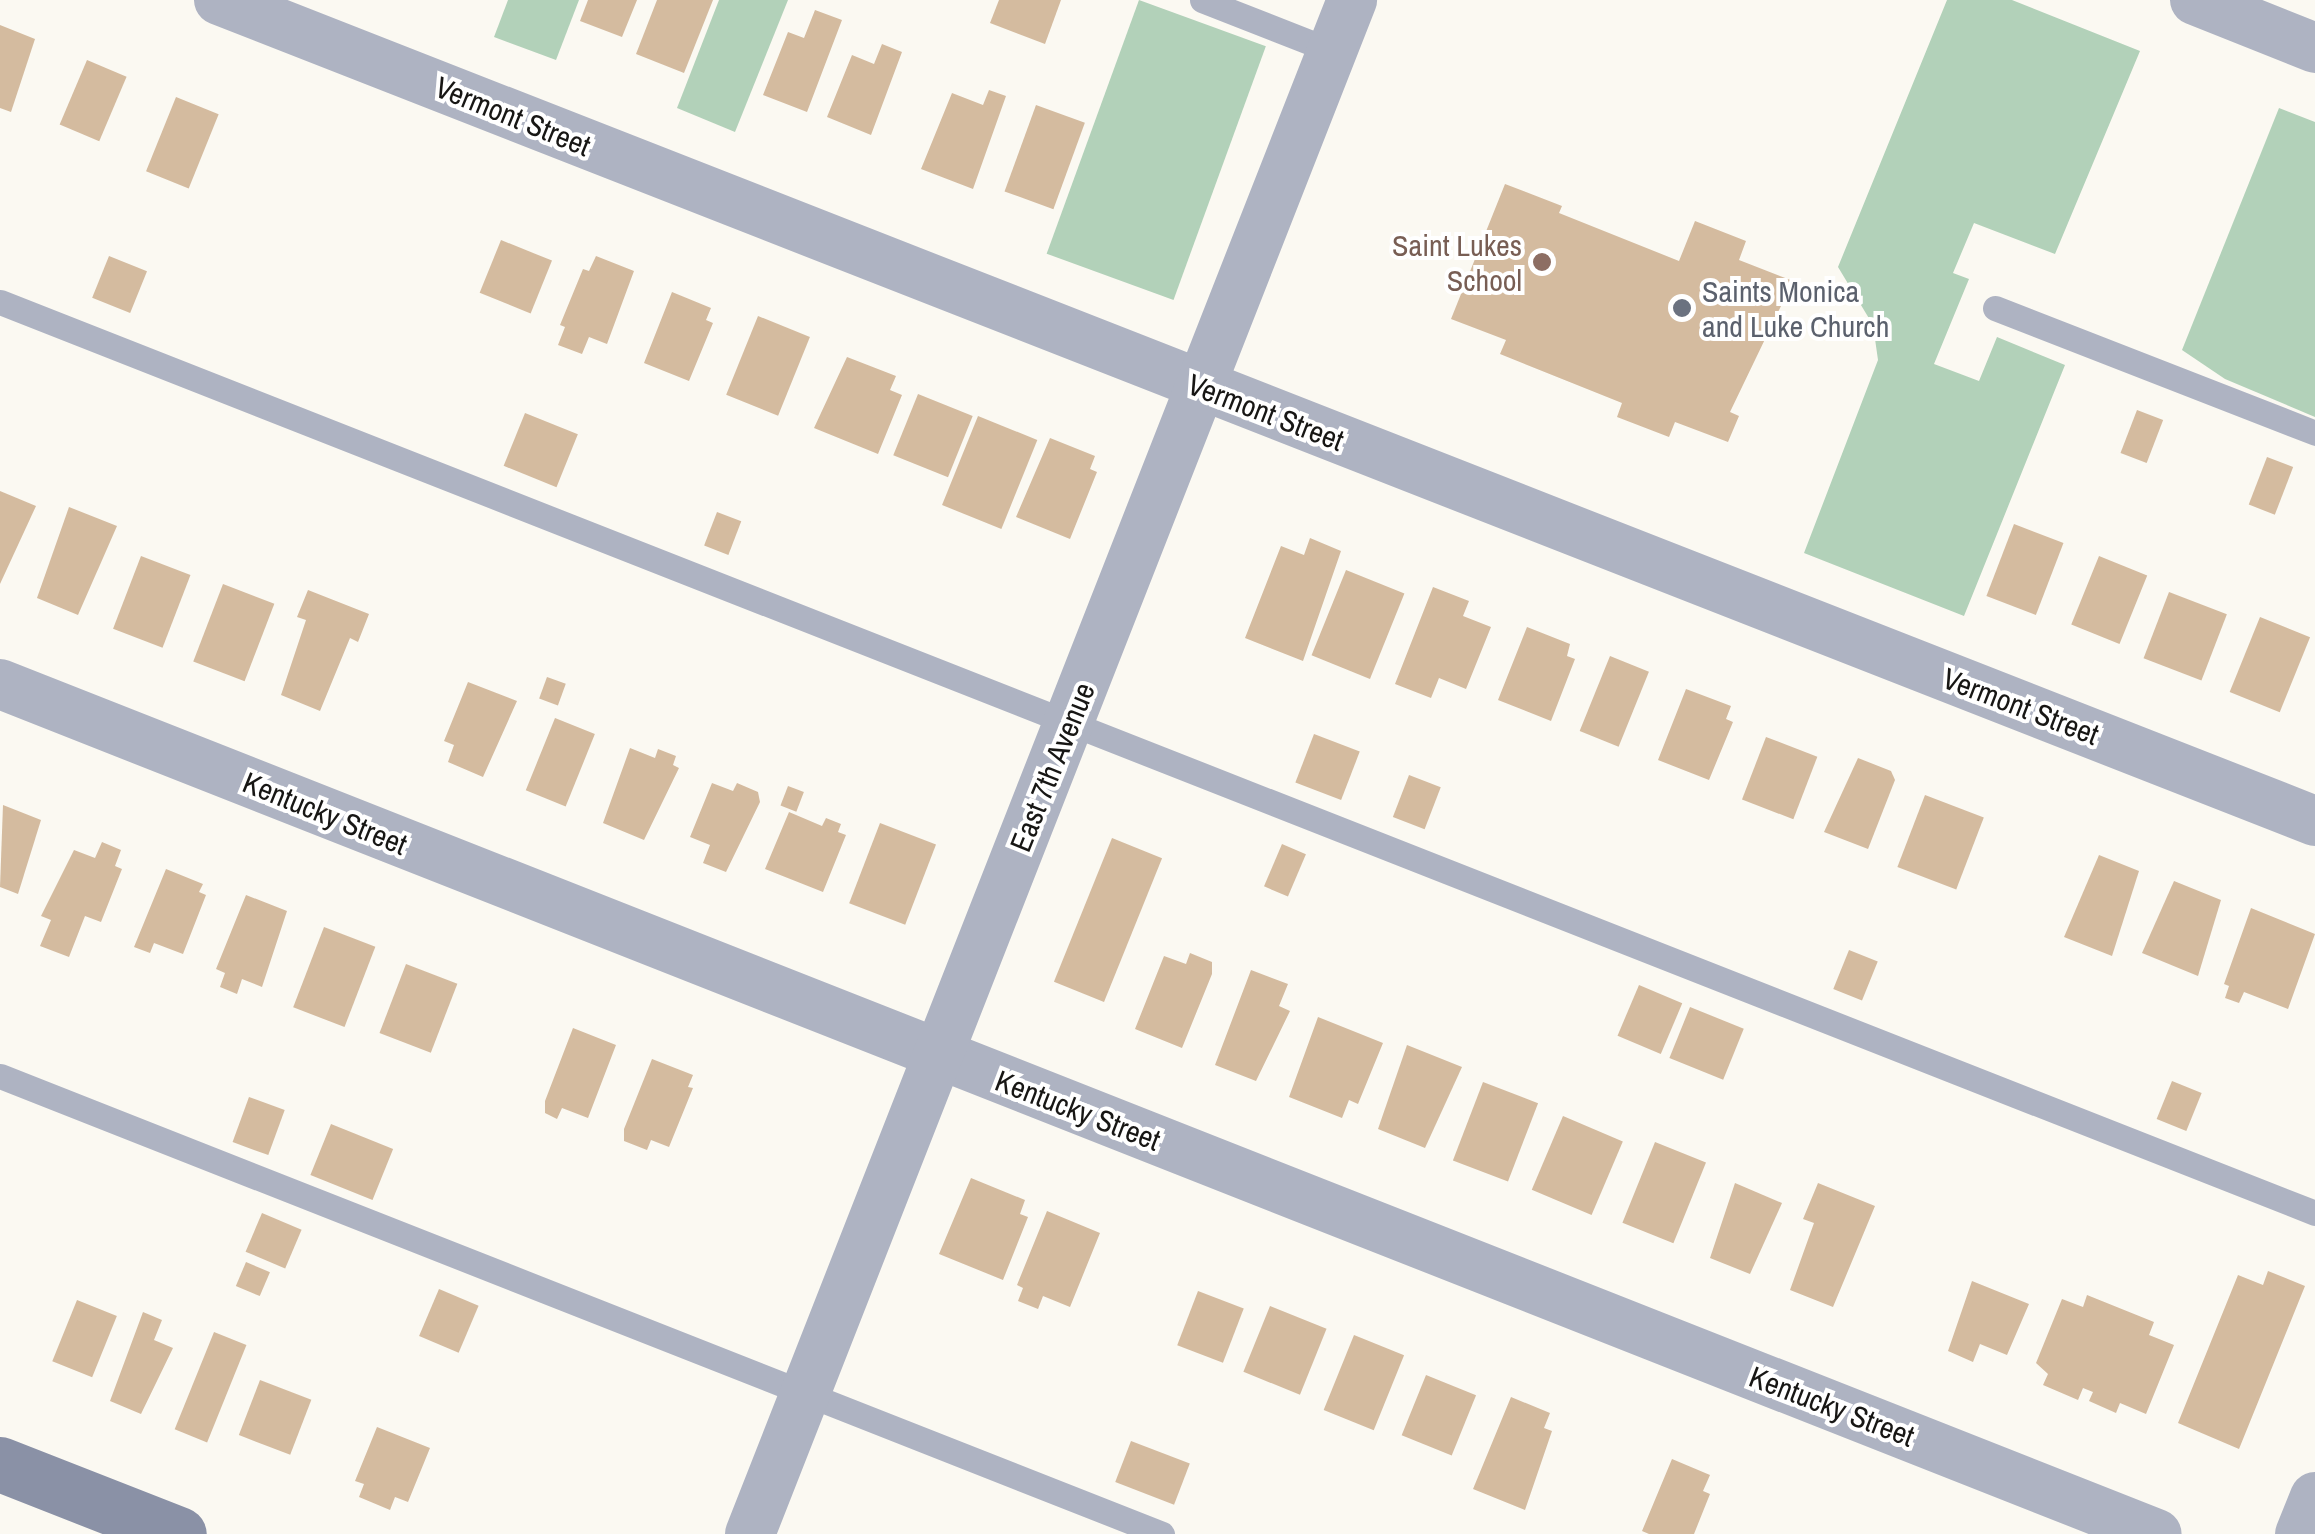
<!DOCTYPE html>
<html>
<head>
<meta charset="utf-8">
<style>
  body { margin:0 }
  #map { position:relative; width:2315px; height:1534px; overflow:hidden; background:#fbf9f2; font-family:"Archivo Narrow",sans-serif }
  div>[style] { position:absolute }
  .green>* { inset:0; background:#b2d1b9; transform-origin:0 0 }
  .building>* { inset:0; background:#d4bb9f; transform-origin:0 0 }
  .lane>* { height:25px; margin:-12.5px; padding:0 12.5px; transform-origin:12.5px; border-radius:12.5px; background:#aeb3c2 }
  .street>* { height:50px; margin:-25px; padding:0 25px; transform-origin:25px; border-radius:25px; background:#aeb3c2 }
  .secondary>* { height:55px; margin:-27.5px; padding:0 27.5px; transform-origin:27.5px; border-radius:27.5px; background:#8a91a6 }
  .dots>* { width:28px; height:28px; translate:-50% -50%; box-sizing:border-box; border:5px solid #fff; border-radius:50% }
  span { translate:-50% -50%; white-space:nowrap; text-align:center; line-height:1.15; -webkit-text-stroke:8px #fff; paint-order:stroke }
  .street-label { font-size:30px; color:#171614 }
  .education-label { font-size:30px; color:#785e54 }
  .right { translate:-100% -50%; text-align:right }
  .worship-label { font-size:30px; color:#5b616d }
  .left { translate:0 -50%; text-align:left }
</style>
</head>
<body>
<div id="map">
  <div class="green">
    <div style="clip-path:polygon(508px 0,579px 0,556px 60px,494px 37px)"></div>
    <div style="clip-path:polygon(719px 0,788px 0,735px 132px,677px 108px)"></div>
    <div style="left:1139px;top:0;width:135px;height:270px;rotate:20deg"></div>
    <div style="clip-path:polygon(1947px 0,2012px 0,2140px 51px,2055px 254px,1974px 223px,1953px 273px,1969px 279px,1934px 364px,1979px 381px,1997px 337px,2065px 365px,1964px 616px,1804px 553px,1878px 360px,1873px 325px,1838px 267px)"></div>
    <div style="clip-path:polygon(2279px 108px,2315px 122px,2315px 417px,2225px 379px,2182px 350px)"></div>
  </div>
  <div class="building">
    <div style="clip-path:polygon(588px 0,637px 0,622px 37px,580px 21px)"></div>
    <div style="clip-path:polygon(657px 0,713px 0,684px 73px,636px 54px)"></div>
    <div style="clip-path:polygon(999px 0,1061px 0,1045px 44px,990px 23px)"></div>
    <div style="clip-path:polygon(815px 10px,842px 20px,807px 112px,763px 95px,788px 32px,804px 38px)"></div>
    <div style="clip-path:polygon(0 25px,35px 39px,11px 112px,0 108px)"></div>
    <div style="clip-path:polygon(882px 44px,902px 52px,871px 135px,827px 117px,852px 55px,874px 64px)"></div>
    <div style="left:87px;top:60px;width:43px;height:70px;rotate:23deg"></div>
    <div style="clip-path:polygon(989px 90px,1006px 96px,973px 189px,921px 169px,952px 93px,983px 105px)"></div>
    <div style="left:176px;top:97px;width:46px;height:80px;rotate:22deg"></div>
    <div style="left:1036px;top:105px;width:52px;height:92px;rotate:20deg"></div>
    <div style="clip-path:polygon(1505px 184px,1562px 206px,1559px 213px,1679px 261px,1695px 221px,1746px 241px,1739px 260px,1793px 281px,1730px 412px,1739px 416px,1728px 442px,1675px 422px,1669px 437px,1617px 417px,1622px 403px,1500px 354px,1506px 340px,1451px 319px)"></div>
    <div style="left:501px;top:240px;width:55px;height:57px;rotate:22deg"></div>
    <div style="left:109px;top:256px;width:41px;height:45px;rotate:22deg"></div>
    <div style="clip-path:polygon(596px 256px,634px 271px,607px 344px,589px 337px,582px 354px,558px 345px,565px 327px,560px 325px,583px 269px,589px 271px)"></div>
    <div style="clip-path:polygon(672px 292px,711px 308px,706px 320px,713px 323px,689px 381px,644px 363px)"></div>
    <div style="left:758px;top:316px;width:56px;height:85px;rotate:22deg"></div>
    <div style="clip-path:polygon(847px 357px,896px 376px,890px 390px,902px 395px,878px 454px,814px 428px)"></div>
    <div style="left:918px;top:394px;width:59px;height:66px;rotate:22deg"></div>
    <div style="left:2137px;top:410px;width:28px;height:46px;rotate:21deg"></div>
    <div style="left:525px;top:413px;width:57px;height:57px;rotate:22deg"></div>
    <div style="left:978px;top:416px;width:64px;height:96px;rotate:22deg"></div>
    <div style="clip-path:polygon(1050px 438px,1095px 456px,1090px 469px,1097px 472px,1070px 539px,1016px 517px)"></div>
    <div style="left:2267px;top:457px;width:28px;height:51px;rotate:21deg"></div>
    <div style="clip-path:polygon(0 491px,36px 506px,0 584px)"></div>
    <div style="clip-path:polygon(69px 507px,117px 526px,78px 615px,37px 598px)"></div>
    <div style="left:717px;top:512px;width:26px;height:36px;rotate:21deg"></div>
    <div style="left:2014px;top:524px;width:53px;height:77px;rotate:21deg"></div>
    <div style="clip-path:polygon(1310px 538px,1341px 551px,1303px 661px,1245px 638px,1281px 546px,1304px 555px)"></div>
    <div style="left:141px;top:556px;width:53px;height:78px;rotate:21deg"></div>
    <div style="left:2099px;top:556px;width:52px;height:74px;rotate:22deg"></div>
    <div style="left:1346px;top:570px;width:63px;height:92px;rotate:22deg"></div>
    <div style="left:223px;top:584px;width:55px;height:83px;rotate:21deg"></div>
    <div style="clip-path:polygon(1433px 587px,1469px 601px,1463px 616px,1491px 627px,1466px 689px,1439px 678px,1431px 698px,1395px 684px)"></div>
    <div style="clip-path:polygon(308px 590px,369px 614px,358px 642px,350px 638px,320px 711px,281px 695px,306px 620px,297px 617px)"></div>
    <div style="left:2169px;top:592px;width:62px;height:71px;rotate:21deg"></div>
    <div style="left:2260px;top:617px;width:54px;height:81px;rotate:22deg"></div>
    <div style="clip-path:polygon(1527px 627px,1570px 644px,1567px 656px,1575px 659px,1551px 721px,1498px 700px)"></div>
    <div style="left:1610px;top:656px;width:42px;height:81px;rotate:22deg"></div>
    <div style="left:547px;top:677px;width:20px;height:23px;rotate:20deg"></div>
    <div style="clip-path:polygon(468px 682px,517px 701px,483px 777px,448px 762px,454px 745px,444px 741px)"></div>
    <div style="clip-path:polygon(1686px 689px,1731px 706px,1726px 719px,1733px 722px,1709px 780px,1658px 760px)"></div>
    <div style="left:555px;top:718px;width:43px;height:78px;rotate:22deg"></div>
    <div style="left:1314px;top:734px;width:49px;height:52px;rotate:21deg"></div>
    <div style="left:1766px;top:737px;width:55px;height:67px;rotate:21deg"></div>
    <div style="clip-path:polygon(630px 748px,655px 758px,658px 749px,676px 756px,673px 765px,679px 768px,644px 840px,603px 823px)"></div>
    <div style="clip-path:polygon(1858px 758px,1891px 771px,1895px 780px,1868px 849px,1824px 832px)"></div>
    <div style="left:1409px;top:775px;width:34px;height:45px;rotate:21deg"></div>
    <div style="clip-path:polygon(712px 783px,733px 791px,737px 783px,758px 792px,760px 802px,726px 872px,703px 863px,710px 845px,690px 837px)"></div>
    <div style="left:788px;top:786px;width:17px;height:21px;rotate:21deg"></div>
    <div style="left:1925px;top:795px;width:63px;height:77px;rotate:21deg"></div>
    <div style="clip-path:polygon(3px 805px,41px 820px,18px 894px,0 887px)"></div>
    <div style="clip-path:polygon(789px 812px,822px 826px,826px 818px,841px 824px,838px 832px,846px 835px,823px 892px,765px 869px)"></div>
    <div style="left:880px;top:823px;width:60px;height:86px;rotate:21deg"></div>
    <div style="left:1112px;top:838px;width:54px;height:155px;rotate:22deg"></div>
    <div style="clip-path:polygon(102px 842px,121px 850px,115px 866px,122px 869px,101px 922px,85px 916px,69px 957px,40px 946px,51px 920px,41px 916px,74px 850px,95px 858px)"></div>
    <div style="left:1282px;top:844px;width:26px;height:46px;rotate:23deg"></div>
    <div style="clip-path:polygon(2099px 855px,2139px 871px,2112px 956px,2064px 937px)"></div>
    <div style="clip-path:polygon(166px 869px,203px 884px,199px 892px,206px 895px,183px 954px,154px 943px,150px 953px,134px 947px)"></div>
    <div style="clip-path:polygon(2174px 881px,2221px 900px,2198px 976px,2142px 953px)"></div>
    <div style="clip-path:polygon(246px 895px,287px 911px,262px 987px,242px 979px,237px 994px,220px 987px,225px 973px,216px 969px)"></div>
    <div style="clip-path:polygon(2251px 908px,2315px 934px,2288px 1009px,2244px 992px,2239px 1003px,2225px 998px,2229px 986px,2224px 984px)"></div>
    <div style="left:324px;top:927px;width:55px;height:86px;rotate:21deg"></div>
    <div style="left:1849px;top:950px;width:31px;height:42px;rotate:22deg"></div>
    <div style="clip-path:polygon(1190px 953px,1212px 962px,1212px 974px,1182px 1048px,1135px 1029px,1164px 956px,1186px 964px)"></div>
    <div style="left:406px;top:964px;width:55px;height:74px;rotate:21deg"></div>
    <div style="clip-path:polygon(1251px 970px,1288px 984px,1279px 1006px,1290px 1011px,1256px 1081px,1215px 1065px)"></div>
    <div style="left:1639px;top:985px;width:47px;height:55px;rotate:23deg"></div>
    <div style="left:1690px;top:1007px;width:58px;height:55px;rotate:22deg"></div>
    <div style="clip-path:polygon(1318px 1017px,1383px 1043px,1358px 1104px,1349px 1100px,1342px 1118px,1289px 1097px)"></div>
    <div style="clip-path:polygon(573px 1028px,616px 1045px,588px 1118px,562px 1108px,557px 1119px,545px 1113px,545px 1101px)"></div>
    <div style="clip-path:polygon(1407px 1045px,1462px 1067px,1425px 1148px,1378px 1129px)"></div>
    <div style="clip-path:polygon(652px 1059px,693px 1075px,688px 1087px,693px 1088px,669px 1147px,651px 1140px,647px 1150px,624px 1141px,624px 1129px)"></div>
    <div style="left:2172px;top:1081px;width:32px;height:41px;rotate:22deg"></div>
    <div style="left:1483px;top:1082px;width:59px;height:84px;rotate:21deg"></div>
    <div style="left:249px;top:1097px;width:38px;height:48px;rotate:20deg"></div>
    <div style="left:1563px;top:1116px;width:65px;height:80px;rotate:23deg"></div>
    <div style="left:331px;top:1124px;width:67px;height:55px;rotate:22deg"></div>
    <div style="left:1655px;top:1142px;width:55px;height:87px;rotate:22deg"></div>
    <div style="clip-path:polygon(971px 1178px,1025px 1200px,1020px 1214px,1028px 1217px,1003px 1280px,939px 1254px)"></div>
    <div style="clip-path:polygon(1735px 1183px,1782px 1203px,1750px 1274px,1710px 1258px)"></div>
    <div style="clip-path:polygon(1818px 1183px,1875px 1206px,1833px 1307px,1790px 1290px,1814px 1223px,1803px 1219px)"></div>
    <div style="clip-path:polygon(1047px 1211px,1100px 1233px,1070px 1307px,1043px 1296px,1038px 1309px,1018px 1301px,1023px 1288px,1017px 1285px)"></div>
    <div style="left:262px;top:1213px;width:43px;height:42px;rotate:23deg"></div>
    <div style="left:246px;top:1262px;width:26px;height:26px;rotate:23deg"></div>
    <div style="clip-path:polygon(2268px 1271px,2305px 1286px,2239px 1449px,2178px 1423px,2238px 1275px,2263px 1285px)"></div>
    <div style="clip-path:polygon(1972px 1281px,2029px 1304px,2007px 1355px,1980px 1344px,1973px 1362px,1948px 1351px)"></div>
    <div style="left:439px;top:1289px;width:43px;height:51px;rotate:23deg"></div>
    <div style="left:1198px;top:1291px;width:49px;height:58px;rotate:21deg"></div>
    <div style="clip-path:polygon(2087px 1295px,2154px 1322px,2149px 1335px,2174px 1345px,2146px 1414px,2120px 1403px,2116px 1413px,2089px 1401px,2093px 1392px,2083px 1388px,2078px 1400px,2043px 1385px,2048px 1374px,2036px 1363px,2062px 1299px,2083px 1307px)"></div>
    <div style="left:77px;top:1300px;width:43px;height:66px;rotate:22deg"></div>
    <div style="left:1270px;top:1306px;width:61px;height:71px;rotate:22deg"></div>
    <div style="clip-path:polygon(143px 1312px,162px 1320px,154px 1340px,173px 1348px,141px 1414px,110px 1401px)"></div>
    <div style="left:214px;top:1332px;width:35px;height:105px;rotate:22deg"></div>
    <div style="left:1354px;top:1335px;width:54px;height:81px;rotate:22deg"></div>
    <div style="left:1426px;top:1375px;width:54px;height:65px;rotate:22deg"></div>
    <div style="left:260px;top:1380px;width:55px;height:59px;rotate:21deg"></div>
    <div style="clip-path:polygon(1511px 1397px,1550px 1413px,1544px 1428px,1552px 1431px,1525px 1510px,1473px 1489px)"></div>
    <div style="clip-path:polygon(377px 1427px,430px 1448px,408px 1502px,395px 1497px,390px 1510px,359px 1497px,364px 1484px,355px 1481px)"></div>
    <div style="left:1131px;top:1441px;width:63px;height:44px;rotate:21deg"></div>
    <div style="clip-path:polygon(1672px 1459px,1710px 1475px,1703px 1491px,1710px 1494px,1694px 1534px,1649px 1534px,1642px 1531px)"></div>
  </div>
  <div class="lane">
    <div style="left:1202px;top:0;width:140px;rotate:21.4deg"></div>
    <div style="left:0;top:302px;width:2488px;rotate:21.48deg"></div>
    <div style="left:1995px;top:308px;width:344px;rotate:21.3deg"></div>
    <div style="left:0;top:1076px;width:1249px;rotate:21.51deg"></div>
  </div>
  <div class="street">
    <div style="left:219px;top:0;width:2251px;rotate:21.39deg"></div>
    <div style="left:2195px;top:0;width:129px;rotate:21.8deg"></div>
    <div style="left:0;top:684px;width:2318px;rotate:21.51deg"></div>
    <div style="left:750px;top:1534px;width:1648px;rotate:-68.57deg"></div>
    <div style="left:2300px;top:1534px;width:40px;rotate:-68deg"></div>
  </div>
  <div class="secondary">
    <div style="left:0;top:1464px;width:192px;rotate:21.4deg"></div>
  </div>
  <div class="dots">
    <div style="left:1542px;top:262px;background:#8d6e63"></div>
    <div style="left:1682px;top:308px;background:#6b7280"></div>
  </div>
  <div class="street-label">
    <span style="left:513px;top:116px;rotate:22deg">Vermont Street</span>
    <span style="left:1266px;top:412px;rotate:21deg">Vermont Street</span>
    <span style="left:2021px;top:706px;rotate:21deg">Vermont Street</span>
    <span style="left:1052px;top:767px;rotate:-68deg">East 7th Avenue</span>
    <span style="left:325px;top:813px;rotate:22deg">Kentucky Street</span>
    <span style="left:1078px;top:1110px;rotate:21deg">Kentucky Street</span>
    <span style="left:1832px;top:1406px;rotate:21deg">Kentucky Street</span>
  </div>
  <div class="education-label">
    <span class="right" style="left:1522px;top:262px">Saint Lukes<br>School</span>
  </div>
  <div class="worship-label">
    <span class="left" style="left:1702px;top:308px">Saints Monica<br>and Luke Church</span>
  </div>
</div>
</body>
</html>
